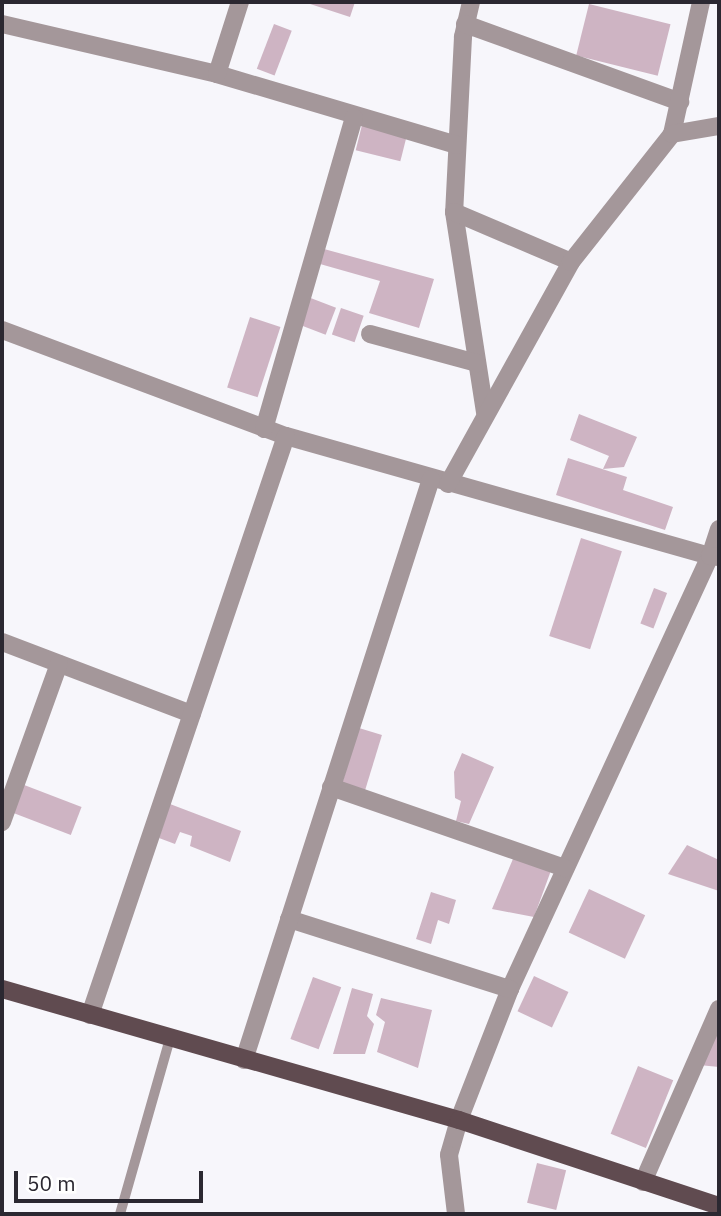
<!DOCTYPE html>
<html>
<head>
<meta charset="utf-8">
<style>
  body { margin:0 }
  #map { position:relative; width:721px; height:1216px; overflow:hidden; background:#f7f6fb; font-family:"IBM Plex Sans",sans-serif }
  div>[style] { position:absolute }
  .building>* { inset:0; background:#ceb4c3; transform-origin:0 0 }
  .service>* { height:10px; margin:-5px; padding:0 5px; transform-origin:5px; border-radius:5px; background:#a4979a }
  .minor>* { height:18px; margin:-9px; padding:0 9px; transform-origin:9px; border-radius:9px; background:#a4979a }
  .primary>* { height:18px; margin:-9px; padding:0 9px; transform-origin:9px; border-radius:9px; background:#604b50 }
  span { translate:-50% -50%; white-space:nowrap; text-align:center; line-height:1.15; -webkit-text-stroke:5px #fff; paint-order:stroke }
  .frame { position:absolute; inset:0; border:4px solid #2b2831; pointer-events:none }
  .scale { position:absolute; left:14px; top:1171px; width:189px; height:32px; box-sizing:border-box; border:4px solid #2b2831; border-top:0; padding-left:9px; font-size:21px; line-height:24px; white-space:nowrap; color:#2b2831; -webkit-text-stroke:5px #fff; paint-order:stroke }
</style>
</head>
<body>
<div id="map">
  <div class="building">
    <div style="clip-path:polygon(304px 2px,355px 2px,350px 17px)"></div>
    <div style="left:589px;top:4px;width:84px;height:53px;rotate:14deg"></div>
    <div style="left:274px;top:24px;width:19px;height:48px;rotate:21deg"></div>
    <div style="left:362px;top:125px;width:46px;height:26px;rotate:14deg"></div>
    <div style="clip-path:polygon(324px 249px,434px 279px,419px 328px,369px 313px,380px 281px,320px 264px)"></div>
    <div style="left:308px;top:297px;width:30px;height:29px;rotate:21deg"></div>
    <div style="left:341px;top:308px;width:24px;height:28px;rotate:19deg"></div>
    <div style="left:250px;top:317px;width:32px;height:74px;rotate:18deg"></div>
    <div style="clip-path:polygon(579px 414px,637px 437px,624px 467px,603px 469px,609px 456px,570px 440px)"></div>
    <div style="clip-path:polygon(568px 458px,627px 477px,623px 490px,673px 507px,665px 530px,556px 495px)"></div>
    <div style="left:581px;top:538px;width:43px;height:103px;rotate:18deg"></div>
    <div style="left:654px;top:588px;width:14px;height:38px;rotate:21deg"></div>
    <div style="left:359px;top:728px;width:24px;height:63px;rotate:17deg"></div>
    <div style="clip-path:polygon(462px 753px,494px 767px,469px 824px,456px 821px,461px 801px,455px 798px,454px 772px)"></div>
    <div style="left:19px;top:783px;width:67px;height:30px;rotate:21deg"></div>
    <div style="clip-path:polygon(170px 804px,241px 831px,230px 862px,190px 846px,192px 836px,180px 832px,175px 844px,159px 838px)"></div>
    <div style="clip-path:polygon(687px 845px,719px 860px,719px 891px,668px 874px)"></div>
    <div style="clip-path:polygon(515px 854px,553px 865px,534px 917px,492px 909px)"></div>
    <div style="left:589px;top:889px;width:62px;height:48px;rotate:25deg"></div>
    <div style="clip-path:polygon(431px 892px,456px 900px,449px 924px,438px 920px,431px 944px,416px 939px)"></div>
    <div style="left:534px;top:976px;width:38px;height:39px;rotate:25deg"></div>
    <div style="left:313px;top:977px;width:30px;height:66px;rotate:20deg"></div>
    <div style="clip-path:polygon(352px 988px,373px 994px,367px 1016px,374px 1024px,365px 1054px,333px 1054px)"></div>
    <div style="clip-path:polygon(381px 998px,432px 1010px,418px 1068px,377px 1052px,385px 1022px,376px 1015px)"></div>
    <div style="clip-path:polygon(719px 1012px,719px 1067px,699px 1065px)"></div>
    <div style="left:638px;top:1066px;width:38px;height:73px;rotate:22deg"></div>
    <div style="left:537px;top:1163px;width:30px;height:41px;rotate:14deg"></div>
  </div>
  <div class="service">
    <div style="left:120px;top:1214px;width:183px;rotate:-74.1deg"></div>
  </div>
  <div class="minor">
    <div style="left:471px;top:2px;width:36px;rotate:103deg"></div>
    <div style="left:463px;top:37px;width:175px;rotate:92.9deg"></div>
    <div style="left:454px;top:212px;width:203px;rotate:81.2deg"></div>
    <div style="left:2px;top:24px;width:221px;rotate:13.1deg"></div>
    <div style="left:217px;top:74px;width:250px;rotate:16.5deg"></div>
    <div style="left:465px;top:24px;width:229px;rotate:19.9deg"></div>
    <div style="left:217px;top:74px;width:76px;rotate:-72.3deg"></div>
    <div style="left:672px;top:134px;width:135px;rotate:-77.6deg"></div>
    <div style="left:454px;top:212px;width:127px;rotate:23.1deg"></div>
    <div style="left:2px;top:330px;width:303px;rotate:20.5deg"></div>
    <div style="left:286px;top:436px;width:441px;rotate:15.8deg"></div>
    <div style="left:710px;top:556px;width:477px;rotate:114.8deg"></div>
    <div style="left:510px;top:989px;width:141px;rotate:111.3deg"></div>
    <div style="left:459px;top:1120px;width:36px;rotate:106deg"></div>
    <div style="left:449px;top:1155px;width:59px;rotate:83.2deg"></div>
    <div style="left:370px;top:334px;width:111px;rotate:15.2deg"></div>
    <div style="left:264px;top:429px;width:324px;rotate:-73.9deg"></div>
    <div style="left:448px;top:484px;width:254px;rotate:-61deg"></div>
    <div style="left:571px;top:262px;width:163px;rotate:-51.7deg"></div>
    <div style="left:672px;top:134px;width:48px;rotate:-9.7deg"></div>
    <div style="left:719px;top:529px;width:28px;rotate:108deg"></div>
    <div style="left:710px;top:556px;width:9px;rotate:6deg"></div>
    <div style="left:2px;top:642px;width:203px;rotate:20.8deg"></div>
    <div style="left:331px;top:787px;width:248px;rotate:19.1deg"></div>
    <div style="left:2px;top:822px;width:168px;rotate:-70.2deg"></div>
    <div style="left:289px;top:919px;width:232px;rotate:17.6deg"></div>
    <div style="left:90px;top:1015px;width:611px;rotate:-71.3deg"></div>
    <div style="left:244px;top:1060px;width:610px;rotate:-72.16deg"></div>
    <div style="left:643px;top:1182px;width:189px;rotate:-66.3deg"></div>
  </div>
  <div class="primary">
    <div style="left:2px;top:989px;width:475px;rotate:16deg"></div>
    <div style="left:459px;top:1120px;width:274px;rotate:18.3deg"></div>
  </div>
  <div class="frame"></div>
  <div class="scale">50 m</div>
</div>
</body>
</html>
